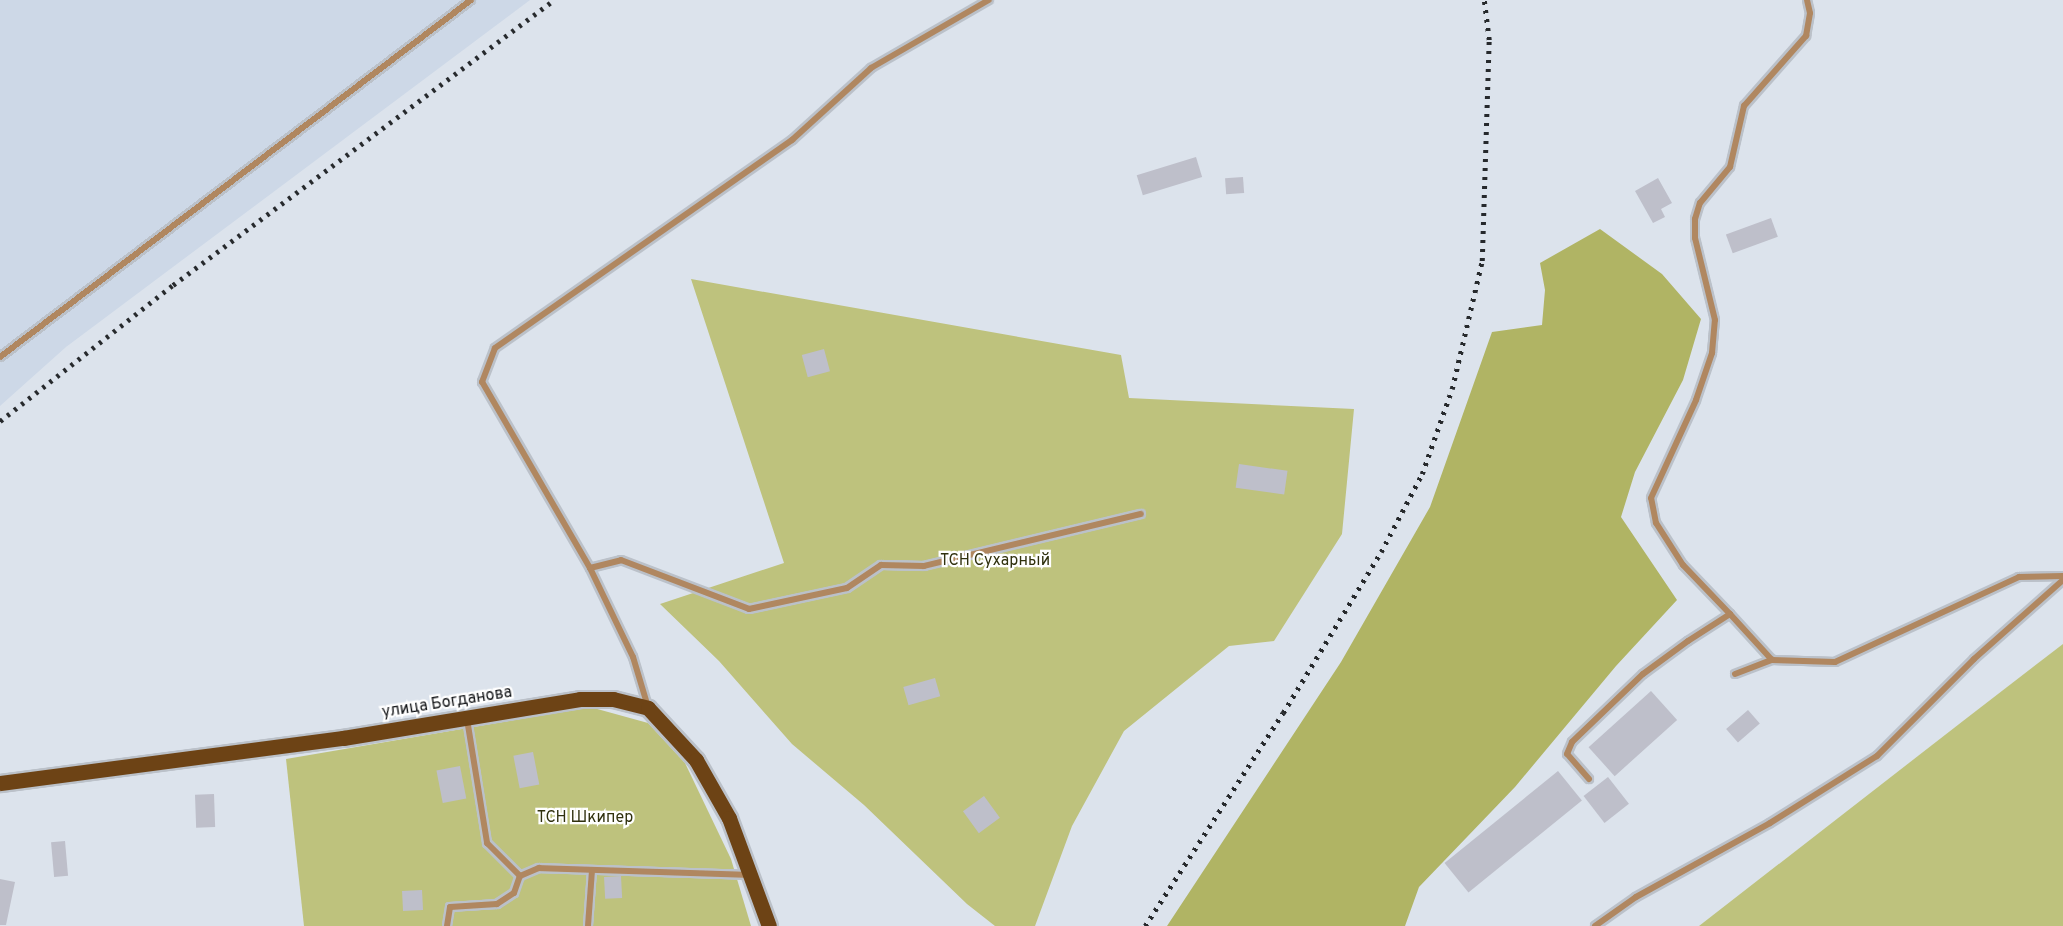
<!DOCTYPE html>
<html>
<head>
<meta charset="utf-8">
<style>
  body { margin:0 }
  #map { position:relative; width:2063px; height:926px; overflow:hidden; background:#dce3ec; font-family:Overpass,sans-serif }
  div>[style] { position:absolute }
  .built>* { inset:0; background:#cdd8e7 }
  .green>* { inset:0; background:#bec27d }
  .forest>* { inset:0; background:#b0b464 }
  .building>* { inset:0; background:#bebfca; transform-origin:0 0 }
  .roads { filter:drop-shadow(2px 0 #bbc1c9) drop-shadow(-2px 0 #bbc1c9) drop-shadow(0 2px #bbc1c9) drop-shadow(0 -2px #bbc1c9) }
  .lane>* { height:6px; margin:-3px; padding:0 3px; transform-origin:3px; border-radius:3px; background:#b08760 }
  .primary>* { height:15px; margin:-7.5px; padding:0 7.5px; transform-origin:7.5px; border-radius:7.5px; background:#6d4315 }
  .rail>* { height:4.5px; margin-top:-2.25px; transform-origin:0; background:repeating-linear-gradient(90deg,#26292c 0 3px,transparent 0 9px) }
  span { translate:-50% -50%; white-space:nowrap; text-align:center; line-height:1.15; -webkit-text-stroke:4.5px #fff; paint-order:stroke }
  .park-label { font-size:16px; color:#30310e }
  .street-label { font-size:16px; color:#0f1114 }
</style>
</head>
<body>
<div id="map">
  <div class="built">
    <div style="clip-path:polygon(0 0,530px 0,66px 347px,0 406px)"></div>
  </div>
  <div class="green">
    <div style="clip-path:polygon(691px 279px,1121px 355px,1129px 398px,1354px 409px,1342px 534px,1274px 641px,1229px 646px,1124px 731px,1072px 826px,1035px 926px,995px 926px,967px 904px,864px 805px,792px 744px,719px 661px,660px 604px,784px 563px)"></div>
    <div style="clip-path:polygon(2063px 644px,2063px 926px,1699px 926px,1963px 721px)"></div>
    <div style="clip-path:polygon(590px 707px,648px 723px,685px 763px,731px 859px,751px 926px,304px 926px,286px 759px)"></div>
  </div>
  <div class="forest">
    <div style="clip-path:polygon(1600px 229px,1662px 274px,1701px 319px,1683px 380px,1635px 472px,1621px 517px,1677px 600px,1616px 666px,1515px 787px,1419px 887px,1405px 926px,1167px 926px,1341px 662px,1430px 507px,1492px 332px,1542px 325px,1545px 290px,1540px 263px)"></div>
  </div>
  <div class="building">
    <div style="left:1196px;top:157px;width:21px;height:62px;rotate:73deg"></div>
    <div style="left:1243px;top:177px;width:16px;height:18px;rotate:86deg"></div>
    <div style="clip-path:polygon(1658px 178px,1672px 203px,1661px 209px,1665px 217px,1653px 223px,1635px 191px)"></div>
    <div style="left:1771px;top:218px;width:20px;height:48px;rotate:70deg"></div>
    <div style="left:824px;top:349px;width:23px;height:23px;rotate:75deg"></div>
    <div style="left:1239px;top:464px;width:49px;height:24px;rotate:8deg"></div>
    <div style="left:935px;top:678px;width:19px;height:33px;rotate:74deg"></div>
    <div style="left:1651px;top:691px;width:39px;height:84px;rotate:48deg"></div>
    <div style="left:1748px;top:710px;width:18px;height:29px;rotate:49deg"></div>
    <div style="left:533px;top:752px;width:33px;height:20px;rotate:79deg"></div>
    <div style="left:460px;top:766px;width:33px;height:24px;rotate:79deg"></div>
    <div style="left:1558px;top:771px;width:38px;height:146px;rotate:51deg"></div>
    <div style="left:1608px;top:777px;width:34px;height:31px;rotate:52deg"></div>
    <div style="left:214px;top:794px;width:33px;height:19px;rotate:88deg"></div>
    <div style="left:984px;top:796px;width:27px;height:26px;rotate:54deg"></div>
    <div style="left:65px;top:841px;width:35px;height:14px;rotate:85deg"></div>
    <div style="left:621px;top:876px;width:22px;height:17px;rotate:87deg"></div>
    <div style="clip-path:polygon(0 879px,15px 882px,6px 925px,0 925px)"></div>
    <div style="left:422px;top:890px;width:20px;height:20px;rotate:87deg"></div>
  </div>
  <div class="roads">
    <div class="lane">
      <div style="left:0;top:357px;width:591px;rotate:-37.16deg"></div>
      <div style="left:590px;top:568px;width:32px;rotate:-14deg"></div>
      <div style="left:621px;top:560px;width:137px;rotate:20.9deg"></div>
      <div style="left:749px;top:609px;width:100px;rotate:-12.1deg"></div>
      <div style="left:847px;top:588px;width:41px;rotate:-34.1deg"></div>
      <div style="left:881px;top:565px;width:43px;rotate:1.3deg"></div>
      <div style="left:924px;top:566px;width:223px;rotate:-13.5deg"></div>
      <div style="left:1730px;top:614px;width:68px;rotate:-133.8deg"></div>
      <div style="left:1683px;top:565px;width:50px;rotate:-122.7deg"></div>
      <div style="left:1656px;top:523px;width:25px;rotate:-101deg"></div>
      <div style="left:1651px;top:498px;width:108px;rotate:-65.3deg"></div>
      <div style="left:1696px;top:400px;width:50px;rotate:-71.2deg"></div>
      <div style="left:1712px;top:353px;width:33px;rotate:-85deg"></div>
      <div style="left:1715px;top:320px;width:84px;rotate:-103.7deg"></div>
      <div style="left:1695px;top:238px;width:19px;rotate:-90deg"></div>
      <div style="left:1695px;top:219px;width:17px;rotate:-73deg"></div>
      <div style="left:1700px;top:203px;width:47px;rotate:-50.2deg"></div>
      <div style="left:1730px;top:167px;width:63px;rotate:-77.1deg"></div>
      <div style="left:1744px;top:106px;width:94px;rotate:-48.5deg"></div>
      <div style="left:1806px;top:36px;width:23px;rotate:-80deg"></div>
      <div style="left:1810px;top:13px;width:13px;rotate:-103deg"></div>
      <div style="left:1735px;top:674px;width:40px;rotate:-21deg"></div>
      <div style="left:1772px;top:660px;width:63px;rotate:1.8deg"></div>
      <div style="left:1835px;top:662px;width:203px;rotate:-24.8deg"></div>
      <div style="left:2019px;top:577px;width:44px;rotate:-1.3deg"></div>
      <div style="left:648px;top:707px;width:52px;rotate:-106.7deg"></div>
      <div style="left:633px;top:657px;width:99px;rotate:-115.8deg"></div>
      <div style="left:590px;top:568px;width:215px;rotate:-120.1deg"></div>
      <div style="left:482px;top:382px;width:36px;rotate:-69deg"></div>
      <div style="left:495px;top:348px;width:363px;rotate:-35deg"></div>
      <div style="left:792px;top:140px;width:107px;rotate:-42.3deg"></div>
      <div style="left:871px;top:68px;width:136px;rotate:-30deg"></div>
      <div style="left:467px;top:719px;width:126px;rotate:80.8deg"></div>
      <div style="left:487px;top:843px;width:47px;rotate:45deg"></div>
      <div style="left:1589px;top:779px;width:33px;rotate:-131deg"></div>
      <div style="left:1567px;top:754px;width:13px;rotate:-67deg"></div>
      <div style="left:1572px;top:742px;width:98px;rotate:-43.8deg"></div>
      <div style="left:1643px;top:674px;width:56px;rotate:-36.3deg"></div>
      <div style="left:1688px;top:641px;width:50px;rotate:-32.7deg"></div>
      <div style="left:1730px;top:614px;width:62px;rotate:47.6deg"></div>
      <div style="left:447px;top:926px;width:19px;rotate:-81deg"></div>
      <div style="left:450px;top:907px;width:47px;rotate:-3.7deg"></div>
      <div style="left:497px;top:904px;width:20px;rotate:-33deg"></div>
      <div style="left:514px;top:893px;width:18px;rotate:-71deg"></div>
      <div style="left:520px;top:876px;width:21px;rotate:-23deg"></div>
      <div style="left:539px;top:868px;width:210px;rotate:1.9deg"></div>
      <div style="left:588px;top:926px;width:56px;rotate:-85.9deg"></div>
      <div style="left:1595px;top:926px;width:50px;rotate:-35.3deg"></div>
      <div style="left:1636px;top:897px;width:153px;rotate:-28.9deg"></div>
      <div style="left:1770px;top:823px;width:126px;rotate:-32.1deg"></div>
      <div style="left:1877px;top:756px;width:137px;rotate:-45deg"></div>
      <div style="left:1974px;top:659px;width:119px;rotate:-41.6deg"></div>
    </div>
    <div class="primary">
      <div style="left:0;top:783px;width:346px;rotate:-7.5deg"></div>
      <div style="left:343px;top:738px;width:240px;rotate:-9.3deg"></div>
      <div style="left:580px;top:699px;width:33px"></div>
      <div style="left:613px;top:699px;width:36px;rotate:14deg"></div>
      <div style="left:648px;top:708px;width:71px;rotate:47.3deg"></div>
      <div style="left:696px;top:760px;width:67px;rotate:60.4deg"></div>
      <div style="left:729px;top:818px;width:115px;rotate:69.7deg"></div>
    </div>
  </div>
  <div class="rail">
    <div style="left:0;top:421px;width:220px;rotate:-38.2deg"></div>
    <div style="left:173px;top:285px;width:476px;rotate:-36.8deg"></div>
    <div style="left:1145px;top:926px;width:254px;rotate:-57.1deg"></div>
    <div style="left:1283px;top:713px;width:188px;rotate:-58.7deg"></div>
    <div style="left:1381px;top:552px;width:88px;rotate:-62.3deg"></div>
    <div style="left:1422px;top:474px;width:90px;rotate:-70.6deg"></div>
    <div style="left:1452px;top:389px;width:131px;rotate:-76.8deg"></div>
    <div style="left:1482px;top:261px;width:221px;rotate:-88.2deg"></div>
    <div style="left:1489px;top:40px;width:40px;rotate:-97.1deg"></div>
  </div>
  <div class="park-label">
    <span style="left:995px;top:561px">ТСН Сухарный</span>
    <span style="left:585px;top:818px">ТСН Шкипер</span>
  </div>
  <div class="street-label">
    <span style="left:447px;top:703px;rotate:-9deg">улица Богданова</span>
  </div>
</div>
</body>
</html>
